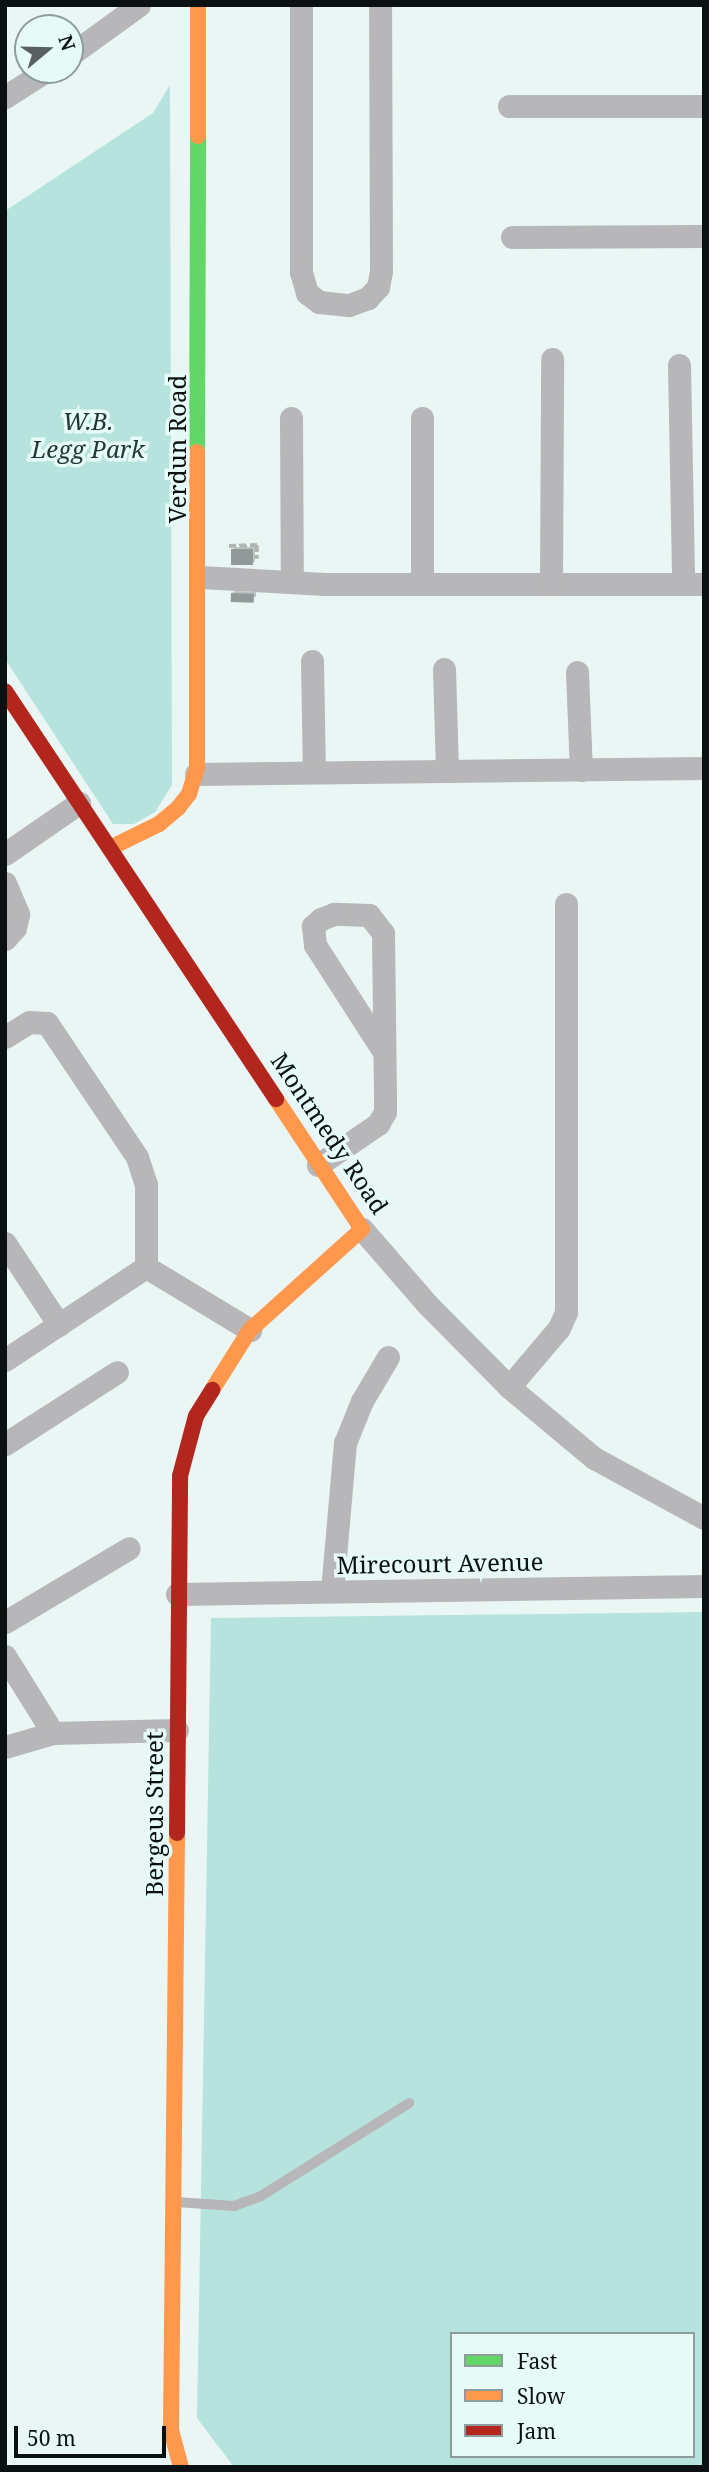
<!DOCTYPE html>
<html>
<head>
<meta charset="utf-8">
<style>
  body { margin:0 }
  #map { position:relative; width:709px; height:2472px; overflow:hidden; background:#eaf6f4; font-family:"Noto Serif",serif }
  div>[style] { position:absolute }
  .green>* { inset:0; background:#b6e3dd }
  .shadow>* { inset:0; background:#0003 }
  .building>* { inset:0; background:#929a99; transform-origin:0 0 }
  .path>* { height:3.5px; margin-top:-1.75px; transform-origin:0; background:repeating-linear-gradient(90deg,#b2b5b4 0 7px,transparent 0 10.5px) }
  .lane>* { height:10px; margin:-5px; padding:0 5px; transform-origin:5px; border-radius:5px; background:#b7b6b8 }
  .street>* { height:23px; margin:-11.5px; padding:0 11.5px; transform-origin:11.5px; border-radius:11.5px; background:#b7b6b8 }
  .fast>* { height:16px; margin:-8px; padding:0 8px; transform-origin:8px; border-radius:8px; background:#63d668 }
  .slow>* { height:16px; margin:-8px; padding:0 8px; transform-origin:8px; border-radius:8px; background:#ff974d }
  .jam>* { height:16px; margin:-8px; padding:0 8px; transform-origin:8px; border-radius:8px; background:#b3261e }
  span { translate:-50% -50%; white-space:nowrap; text-align:center; line-height:1.15; -webkit-text-stroke:7px #e6faf7; paint-order:stroke }
  .park-label { font-size:24px; color:#213936; font-style:italic }
  .street-label { font-size:24px; color:#0a1110 }
  .frame { position:absolute; inset:0; border:7px solid #0a1110; pointer-events:none }
  .legend { position:absolute; left:450px; top:2332px; width:245px; height:126px; box-sizing:border-box; background:#e6faf7; border:2px solid #8e9d9b; margin:0; padding:9px 12px; list-style:none; font-size:21px; color:#0a1110 }
  .legend li { display:flex; align-items:center; gap:14px; height:35px }
  .legend b { width:35px; border:2px solid #8e9d9b }
  .north { position:absolute; left:14px; top:14px; width:70px; height:70px; box-sizing:border-box; background:#e6faf7; border:2px solid #8e9d9b; border-radius:50%; rotate:71deg; font-size:19px; font-weight:700; line-height:28px; text-align:center; color:#0a1110 }
  .north::after { content:''; display:block; margin:auto; width:24px; height:32px; background:#586160; clip-path:polygon(50% 0,100% 100%,50% 72%,0 100%) }
  .scale { position:absolute; left:14px; top:2426px; width:152px; height:32px; box-sizing:border-box; border:4px solid #0a1110; border-top:0; padding-left:9px; font-size:21px; line-height:24px; white-space:nowrap; color:#0a1110; -webkit-text-stroke:5px #e6faf7; paint-order:stroke }
</style>
</head>
<body>
<div id="map">
  <div class="green">
    <div style="clip-path:polygon(170px 85px,172px 785px,155px 812px,134px 824px,113px 824px,5px 659px,5px 211px,153px 113px)"></div>
    <div style="clip-path:polygon(evenodd,704px 1612px,704px 2467px,234px 2467px,197px 2418px,211px 1618px,704px 1612px,452px 2334px,693px 2334px,693px 2456px,452px 2456px,452px 2334px)"></div>
  </div>
  <div class="shadow">
    <div style="clip-path:polygon(235px 547px,255px 547px,255px 561px,252px 564px,233px 549px)"></div>
    <div style="clip-path:polygon(235px 591px,256px 592px,256px 597px,232px 593px)"></div>
  </div>
  <div class="building">
    <div style="left:231px;top:549px;width:22px;height:16px"></div>
    <div style="left:231px;top:593px;width:23px;height:9px;rotate:2deg"></div>
  </div>
  <div class="path">
    <div style="left:229px;top:546px;width:28px;rotate:-2deg"></div>
    <div style="left:257px;top:545px;width:14px;rotate:90deg"></div>
  </div>
  <div class="lane">
    <div style="left:176px;top:2202px;width:58px;rotate:3.9deg"></div>
    <div style="left:234px;top:2206px;width:29px;rotate:-20deg"></div>
    <div style="left:261px;top:2196px;width:175px;rotate:-32.1deg"></div>
  </div>
  <div class="street">
    <div style="left:301px;top:5px;width:267px;rotate:90deg"></div>
    <div style="left:301px;top:272px;width:22px;rotate:74deg"></div>
    <div style="left:307px;top:293px;width:15px;rotate:37deg"></div>
    <div style="left:319px;top:302px;width:30px;rotate:6deg"></div>
    <div style="left:349px;top:305px;width:20px;rotate:-20deg"></div>
    <div style="left:368px;top:298px;width:15px;rotate:-48deg"></div>
    <div style="left:378px;top:287px;width:16px;rotate:-79deg"></div>
    <div style="left:381px;top:271px;width:266px;rotate:-90.2deg"></div>
    <div style="left:70px;top:55px;width:85px;rotate:-35.9deg"></div>
    <div style="left:5px;top:97px;width:50px;rotate:-32.7deg"></div>
    <div style="left:509px;top:106px;width:195px"></div>
    <div style="left:512px;top:237px;width:192px;rotate:-0.3deg"></div>
    <div style="left:679px;top:365px;width:218px;rotate:88.9deg"></div>
    <div style="left:291px;top:418px;width:164px;rotate:89.7deg"></div>
    <div style="left:422px;top:418px;width:166px;rotate:90deg"></div>
    <div style="left:200px;top:577px;width:124px;rotate:3.2deg"></div>
    <div style="left:324px;top:584px;width:380px"></div>
    <div style="left:551px;top:584px;width:225px;rotate:-89.7deg"></div>
    <div style="left:312px;top:661px;width:111px;rotate:89deg"></div>
    <div style="left:444px;top:669px;width:102px;rotate:88.3deg"></div>
    <div style="left:577px;top:672px;width:98px;rotate:87.7deg"></div>
    <div style="left:196px;top:774px;width:508px;rotate:-0.68deg"></div>
    <div style="left:5px;top:854px;width:90px;rotate:-34.6deg"></div>
    <div style="left:5px;top:883px;width:34px;rotate:67deg"></div>
    <div style="left:18px;top:914px;width:14px;rotate:102deg"></div>
    <div style="left:15px;top:928px;width:15px;rotate:132deg"></div>
    <div style="left:5px;top:1037px;width:28px;rotate:-32deg"></div>
    <div style="left:29px;top:1022px;width:18px;rotate:3deg"></div>
    <div style="left:47px;top:1023px;width:161px;rotate:56.1deg"></div>
    <div style="left:137px;top:1157px;width:28px;rotate:72deg"></div>
    <div style="left:146px;top:1184px;width:83px;rotate:90deg"></div>
    <div style="left:318px;top:1165px;width:73px;rotate:-34.3deg"></div>
    <div style="left:378px;top:1124px;width:14px;rotate:-60deg"></div>
    <div style="left:385px;top:1112px;width:15px;rotate:-90deg"></div>
    <div style="left:385px;top:1097px;width:164px;rotate:-90.7deg"></div>
    <div style="left:383px;top:933px;width:23px;rotate:-128deg"></div>
    <div style="left:369px;top:915px;width:35px;rotate:-178deg"></div>
    <div style="left:334px;top:914px;width:14px;rotate:159deg"></div>
    <div style="left:321px;top:919px;width:11px;rotate:139deg"></div>
    <div style="left:313px;top:926px;width:19px;rotate:84deg"></div>
    <div style="left:315px;top:945px;width:127px;rotate:57.2deg"></div>
    <div style="left:362px;top:1229px;width:99px;rotate:49.1deg"></div>
    <div style="left:427px;top:1304px;width:117px;rotate:45.3deg"></div>
    <div style="left:509px;top:1387px;width:111px;rotate:39.9deg"></div>
    <div style="left:594px;top:1458px;width:125px;rotate:28.6deg"></div>
    <div style="left:5px;top:1243px;width:98px;rotate:56.6deg"></div>
    <div style="left:5px;top:1360px;width:169px;rotate:-33.4deg"></div>
    <div style="left:146px;top:1267px;width:122px;rotate:31.2deg"></div>
    <div style="left:509px;top:1387px;width:77px;rotate:-49.7deg"></div>
    <div style="left:559px;top:1328px;width:17px;rotate:-66deg"></div>
    <div style="left:566px;top:1312px;width:408px;rotate:-90deg"></div>
    <div style="left:5px;top:1444px;width:133px;rotate:-32.7deg"></div>
    <div style="left:332px;top:1591px;width:149px;rotate:-85deg"></div>
    <div style="left:345px;top:1443px;width:45px;rotate:-68deg"></div>
    <div style="left:362px;top:1401px;width:51px;rotate:-59.4deg"></div>
    <div style="left:177px;top:1594px;width:527px;rotate:-0.87deg"></div>
    <div style="left:5px;top:1622px;width:144px;rotate:-30.8deg"></div>
    <div style="left:5px;top:1656px;width:91px;rotate:58.1deg"></div>
    <div style="left:5px;top:1747px;width:50px;rotate:-16.3deg"></div>
    <div style="left:53px;top:1733px;width:124px;rotate:-1.4deg"></div>
  </div>
  <div class="fast">
    <div style="left:197px;top:452px;width:316px;rotate:-89.8deg"></div>
  </div>
  <div class="slow">
    <div style="left:198px;top:136px;width:131px;rotate:-90deg"></div>
    <div style="left:110px;top:848px;width:55px;rotate:-26.1deg"></div>
    <div style="left:159px;top:824px;width:25px;rotate:-40deg"></div>
    <div style="left:178px;top:808px;width:18px;rotate:-52deg"></div>
    <div style="left:189px;top:794px;width:28px;rotate:-73deg"></div>
    <div style="left:197px;top:767px;width:315px;rotate:-90deg"></div>
    <div style="left:212px;top:1390px;width:71px;rotate:-57.7deg"></div>
    <div style="left:250px;top:1330px;width:151px;rotate:-42deg"></div>
    <div style="left:362px;top:1229px;width:156px;rotate:-123.5deg"></div>
    <div style="left:177px;top:1833px;width:597px;rotate:90.58deg"></div>
    <div style="left:171px;top:2430px;width:38px;rotate:75deg"></div>
  </div>
  <div class="jam">
    <div style="left:5px;top:691px;width:490px;rotate:56.4deg"></div>
    <div style="left:177px;top:1833px;width:357px;rotate:-89.5deg"></div>
    <div style="left:180px;top:1476px;width:62px;rotate:-75.1deg"></div>
    <div style="left:196px;top:1416px;width:31px;rotate:-58deg"></div>
  </div>
  <div class="park-label">
    <span style="left:88px;top:435px">W.B.<br>Legg Park</span>
  </div>
  <div class="street-label">
    <span style="left:177px;top:449px;rotate:-90deg">Verdun Road</span>
    <span style="left:330px;top:1133px;rotate:56deg">Montmedy Road</span>
    <span style="left:440px;top:1563px;rotate:-1deg">Mirecourt Avenue</span>
    <span style="left:154px;top:1814px;rotate:-90deg">Bergeus Street</span>
  </div>
  <div class="frame"></div>
  <ul class="legend">
  <li><b style="height:9px;background:#63d668"></b>Fast</li>
  <li><b style="height:9px;background:#ff974d"></b>Slow</li>
  <li><b style="height:9px;background:#b3261e"></b>Jam</li>
  </ul>
  <div class="north">N</div>
  <div class="scale">50 m</div>
</div>
</body>
</html>
